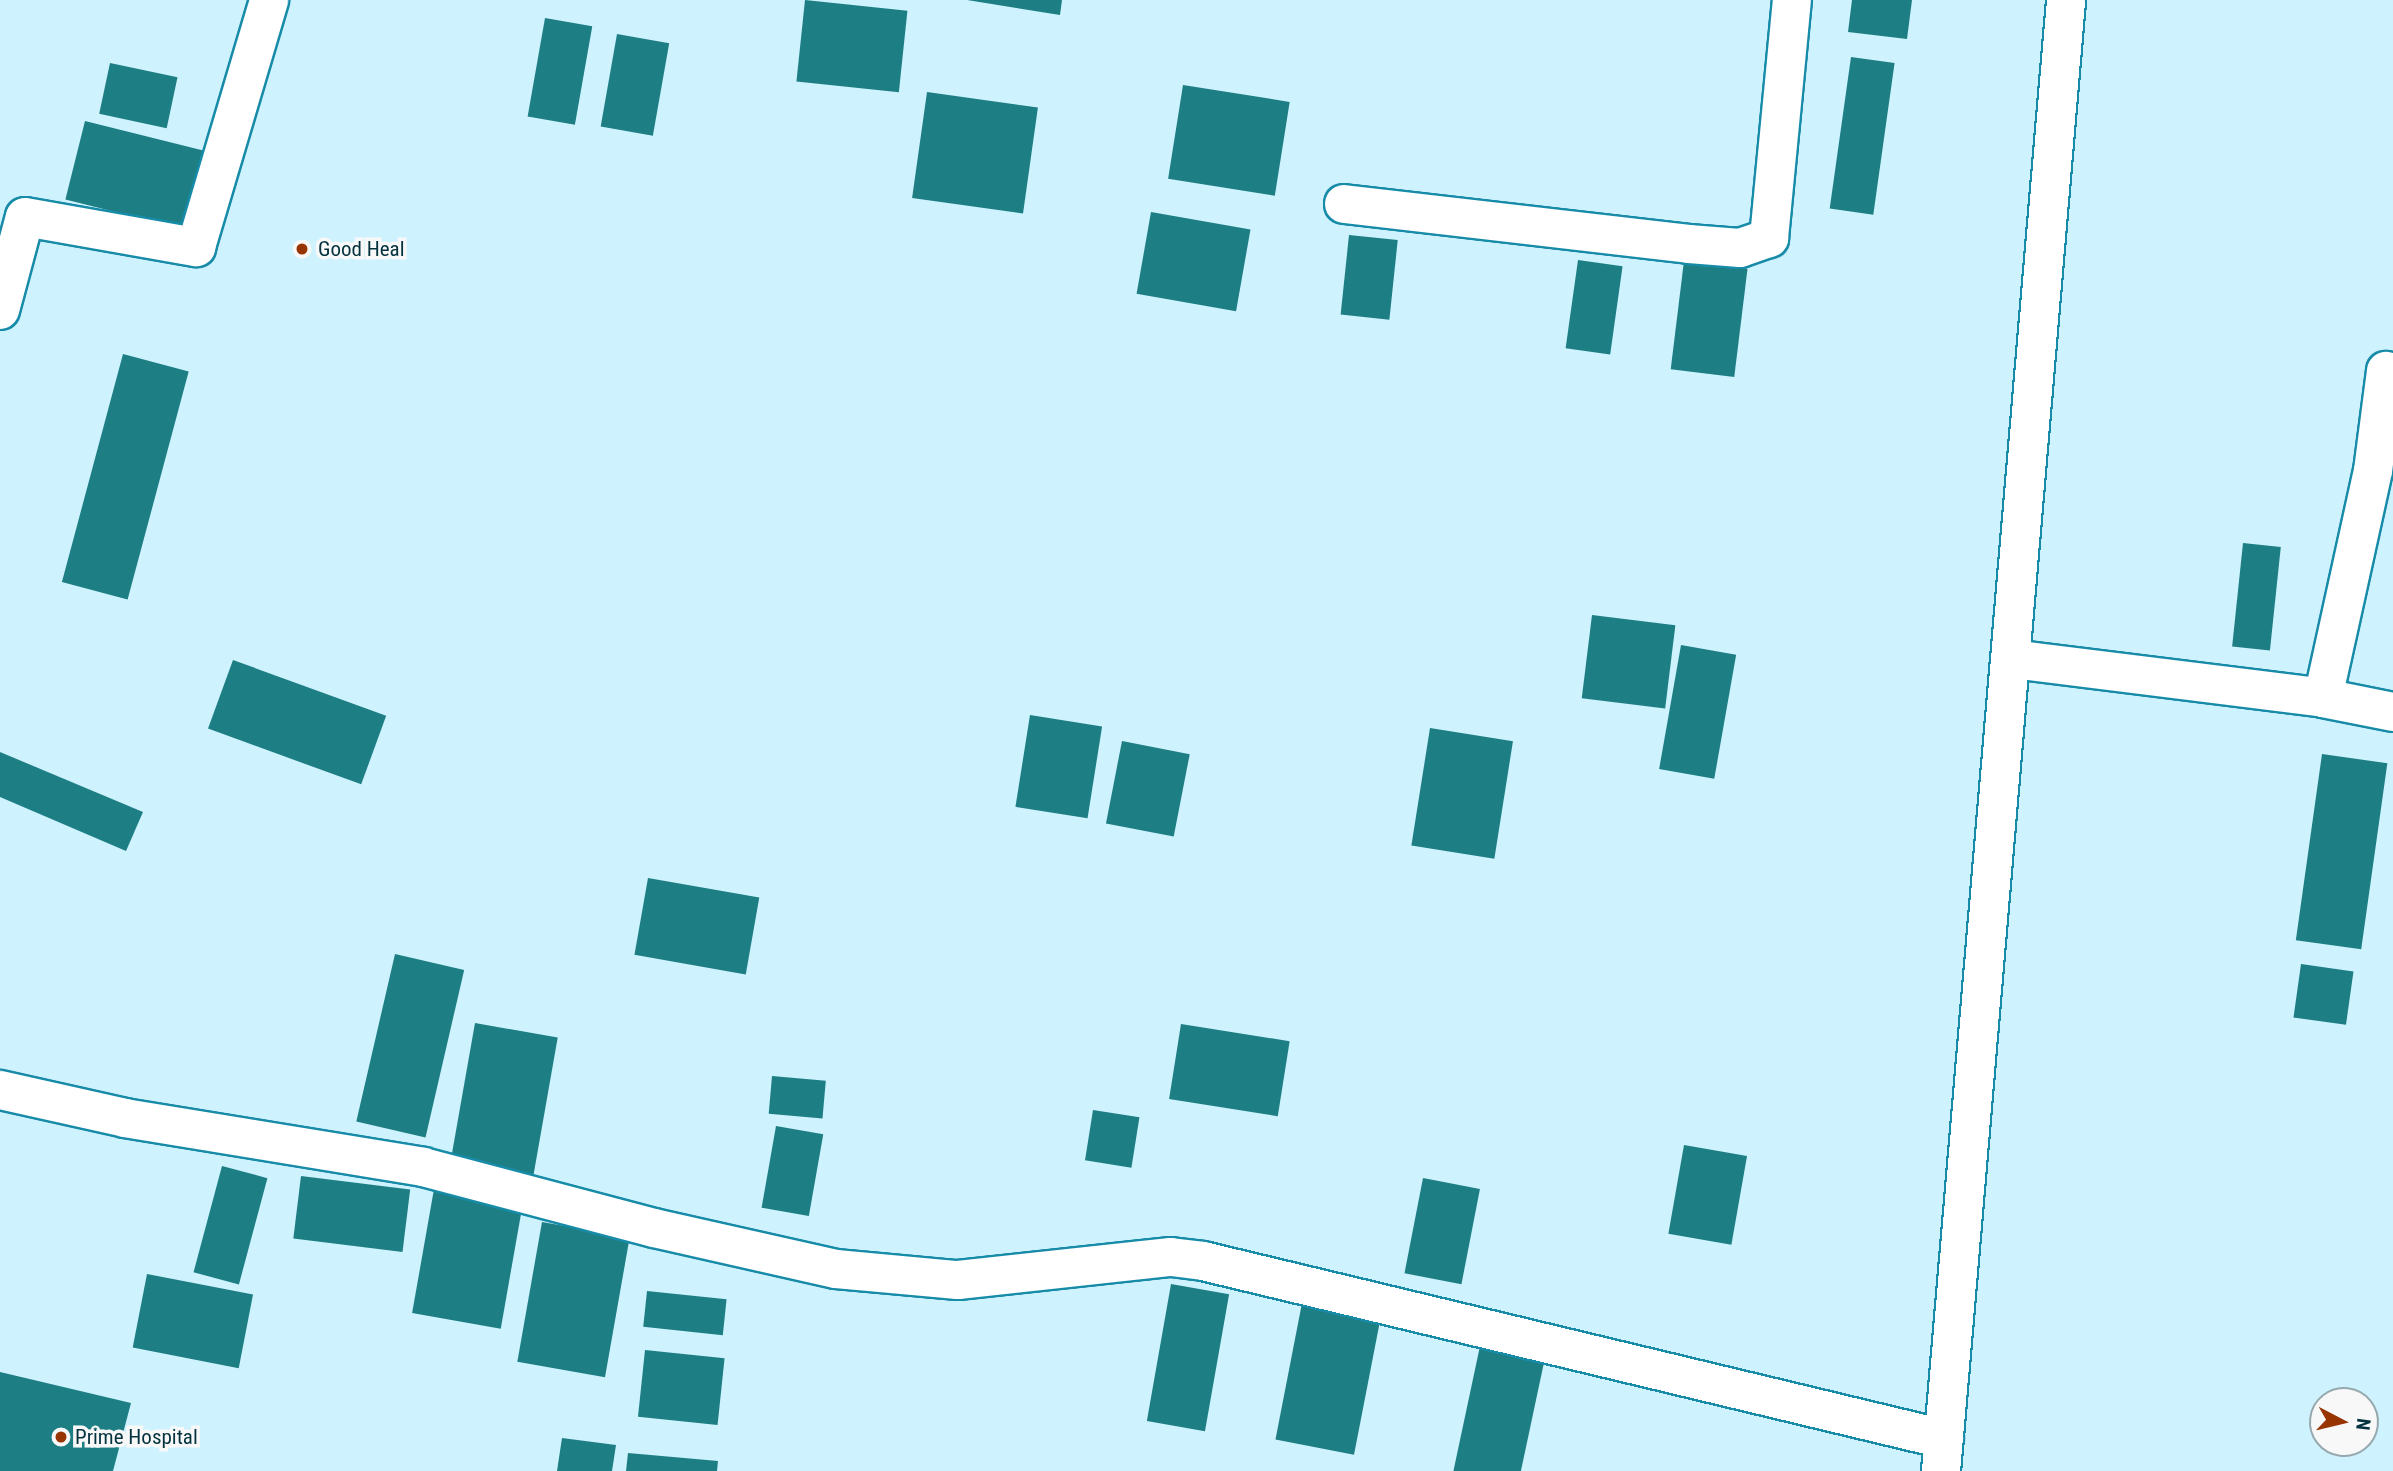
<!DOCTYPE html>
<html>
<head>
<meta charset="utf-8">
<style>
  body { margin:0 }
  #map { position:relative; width:2393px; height:1471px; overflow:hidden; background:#cef2fe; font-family:"Roboto Condensed",sans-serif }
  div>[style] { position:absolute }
  .building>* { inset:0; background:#1d7f84; transform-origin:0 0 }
  .roads { filter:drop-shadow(2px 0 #178ba8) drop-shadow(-2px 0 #178ba8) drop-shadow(0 2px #178ba8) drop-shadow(0 -2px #178ba8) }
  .street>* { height:38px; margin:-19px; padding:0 19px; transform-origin:19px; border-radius:19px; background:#fff }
  .secondary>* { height:38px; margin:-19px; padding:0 19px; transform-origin:19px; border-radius:19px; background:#fff }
  .dots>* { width:19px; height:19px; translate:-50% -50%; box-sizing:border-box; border:4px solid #f8f8f8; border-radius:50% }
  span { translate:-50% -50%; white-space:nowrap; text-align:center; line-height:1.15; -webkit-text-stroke:7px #f8f8f8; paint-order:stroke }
  .poi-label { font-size:21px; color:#03323e }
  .left { translate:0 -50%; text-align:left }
  .north { position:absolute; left:2309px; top:1387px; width:70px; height:70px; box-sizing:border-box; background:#f8f8f8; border:2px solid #96a9ae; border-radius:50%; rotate:97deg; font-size:19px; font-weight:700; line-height:28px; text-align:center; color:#03323e }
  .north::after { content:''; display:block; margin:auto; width:24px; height:32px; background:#983401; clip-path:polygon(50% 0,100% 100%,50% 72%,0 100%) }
</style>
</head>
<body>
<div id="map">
  <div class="building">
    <div style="left:805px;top:0;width:103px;height:82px;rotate:6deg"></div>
    <div style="clip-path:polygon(967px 0,1062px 0,1060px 15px)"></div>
    <div style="clip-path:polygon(1852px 0,1912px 0,1907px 39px,1848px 32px)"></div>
    <div style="left:545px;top:18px;width:48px;height:100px;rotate:10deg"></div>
    <div style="left:617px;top:34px;width:53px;height:94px;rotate:10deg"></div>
    <div style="left:1851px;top:57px;width:44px;height:153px;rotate:8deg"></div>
    <div style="left:110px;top:63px;width:69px;height:52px;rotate:12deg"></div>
    <div style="left:1183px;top:85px;width:108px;height:95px;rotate:9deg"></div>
    <div style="left:927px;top:92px;width:112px;height:107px;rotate:8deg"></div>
    <div style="left:85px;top:121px;width:126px;height:81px;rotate:14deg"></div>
    <div style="left:1151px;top:212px;width:101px;height:83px;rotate:10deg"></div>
    <div style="left:1349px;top:235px;width:49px;height:80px;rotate:6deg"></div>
    <div style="left:1578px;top:260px;width:45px;height:89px;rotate:8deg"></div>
    <div style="left:1684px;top:261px;width:64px;height:109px;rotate:7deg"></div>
    <div style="left:123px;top:354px;width:68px;height:236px;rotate:15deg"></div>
    <div style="left:2243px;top:543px;width:38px;height:104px;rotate:6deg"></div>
    <div style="left:1592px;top:615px;width:84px;height:84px;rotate:7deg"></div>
    <div style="left:1681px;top:645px;width:56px;height:126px;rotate:10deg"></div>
    <div style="left:233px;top:660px;width:163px;height:73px;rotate:20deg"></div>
    <div style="left:1030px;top:715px;width:73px;height:93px;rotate:9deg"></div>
    <div style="left:1430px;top:728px;width:84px;height:119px;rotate:9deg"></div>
    <div style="left:1122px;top:741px;width:69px;height:84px;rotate:11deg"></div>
    <div style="clip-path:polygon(0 752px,143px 812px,126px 851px,0 797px)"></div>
    <div style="left:2322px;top:754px;width:66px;height:188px;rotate:8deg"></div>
    <div style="left:648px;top:878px;width:113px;height:78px;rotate:10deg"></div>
    <div style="left:395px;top:954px;width:71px;height:172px;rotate:13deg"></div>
    <div style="left:2301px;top:964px;width:53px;height:54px;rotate:8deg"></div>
    <div style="left:475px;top:1023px;width:84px;height:143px;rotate:10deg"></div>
    <div style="left:1181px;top:1024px;width:110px;height:76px;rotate:9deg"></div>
    <div style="left:772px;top:1076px;width:54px;height:38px;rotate:5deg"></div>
    <div style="left:1093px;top:1110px;width:47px;height:51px;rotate:9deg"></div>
    <div style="left:776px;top:1126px;width:48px;height:83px;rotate:10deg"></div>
    <div style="left:1684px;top:1145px;width:64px;height:90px;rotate:10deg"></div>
    <div style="left:222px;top:1166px;width:47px;height:110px;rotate:15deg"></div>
    <div style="left:301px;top:1176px;width:110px;height:63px;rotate:7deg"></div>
    <div style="left:1423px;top:1178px;width:58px;height:97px;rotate:11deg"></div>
    <div style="left:434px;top:1189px;width:90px;height:126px;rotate:10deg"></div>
    <div style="left:542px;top:1222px;width:89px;height:142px;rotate:10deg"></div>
    <div style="left:147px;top:1274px;width:108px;height:75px;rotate:11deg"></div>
    <div style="left:1171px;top:1284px;width:59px;height:139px;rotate:10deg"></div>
    <div style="left:647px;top:1291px;width:80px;height:36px;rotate:6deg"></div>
    <div style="left:1302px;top:1303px;width:80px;height:139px;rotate:11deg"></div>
    <div style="left:1480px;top:1346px;width:66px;height:128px;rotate:12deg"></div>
    <div style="left:645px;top:1350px;width:80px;height:67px;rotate:6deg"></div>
    <div style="clip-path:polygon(0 1372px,131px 1403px,113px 1471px,0 1471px)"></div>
    <div style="clip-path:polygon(562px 1438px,616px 1445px,612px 1471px,557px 1471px)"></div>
    <div style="clip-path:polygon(628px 1453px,718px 1461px,717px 1471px,626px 1471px)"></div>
  </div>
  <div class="roads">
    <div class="street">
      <div style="left:1344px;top:204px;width:347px;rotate:6.6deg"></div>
      <div style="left:1689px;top:244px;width:51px;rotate:4.5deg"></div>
      <div style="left:1740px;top:248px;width:31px;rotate:-19deg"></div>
      <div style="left:1769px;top:238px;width:239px;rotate:-84.5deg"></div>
      <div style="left:2012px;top:659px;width:313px;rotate:7.1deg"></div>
      <div style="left:2323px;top:698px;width:71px;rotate:11.3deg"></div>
      <div style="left:2323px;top:698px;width:232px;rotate:-77.6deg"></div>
      <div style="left:2373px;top:471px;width:101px;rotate:-82.6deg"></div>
      <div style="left:0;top:1090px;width:128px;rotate:12.6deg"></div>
      <div style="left:125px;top:1118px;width:302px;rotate:9.3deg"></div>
      <div style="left:423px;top:1167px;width:239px;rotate:14.8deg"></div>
      <div style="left:654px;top:1228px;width:187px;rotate:12.7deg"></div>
      <div style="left:836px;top:1269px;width:122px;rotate:5.2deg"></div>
      <div style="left:958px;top:1280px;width:214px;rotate:-6.2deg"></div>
      <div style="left:1171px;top:1257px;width:32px;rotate:7deg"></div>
      <div style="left:1203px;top:1261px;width:762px;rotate:13.51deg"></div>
      <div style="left:1941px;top:1471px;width:1476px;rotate:-85.14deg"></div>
    </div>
    <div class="secondary">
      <div style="left:0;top:310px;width:96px;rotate:-75deg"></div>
      <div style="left:25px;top:217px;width:174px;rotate:10deg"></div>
      <div style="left:196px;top:247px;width:258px;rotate:-73.5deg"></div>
    </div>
  </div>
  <div class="dots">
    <div style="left:302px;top:249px;background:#983401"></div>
    <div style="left:61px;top:1437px;background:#983401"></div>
  </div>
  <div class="poi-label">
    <span class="left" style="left:318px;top:249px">Good Heal</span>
    <span class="left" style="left:75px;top:1437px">Prime Hospital</span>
  </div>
  <div class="north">N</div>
</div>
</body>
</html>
